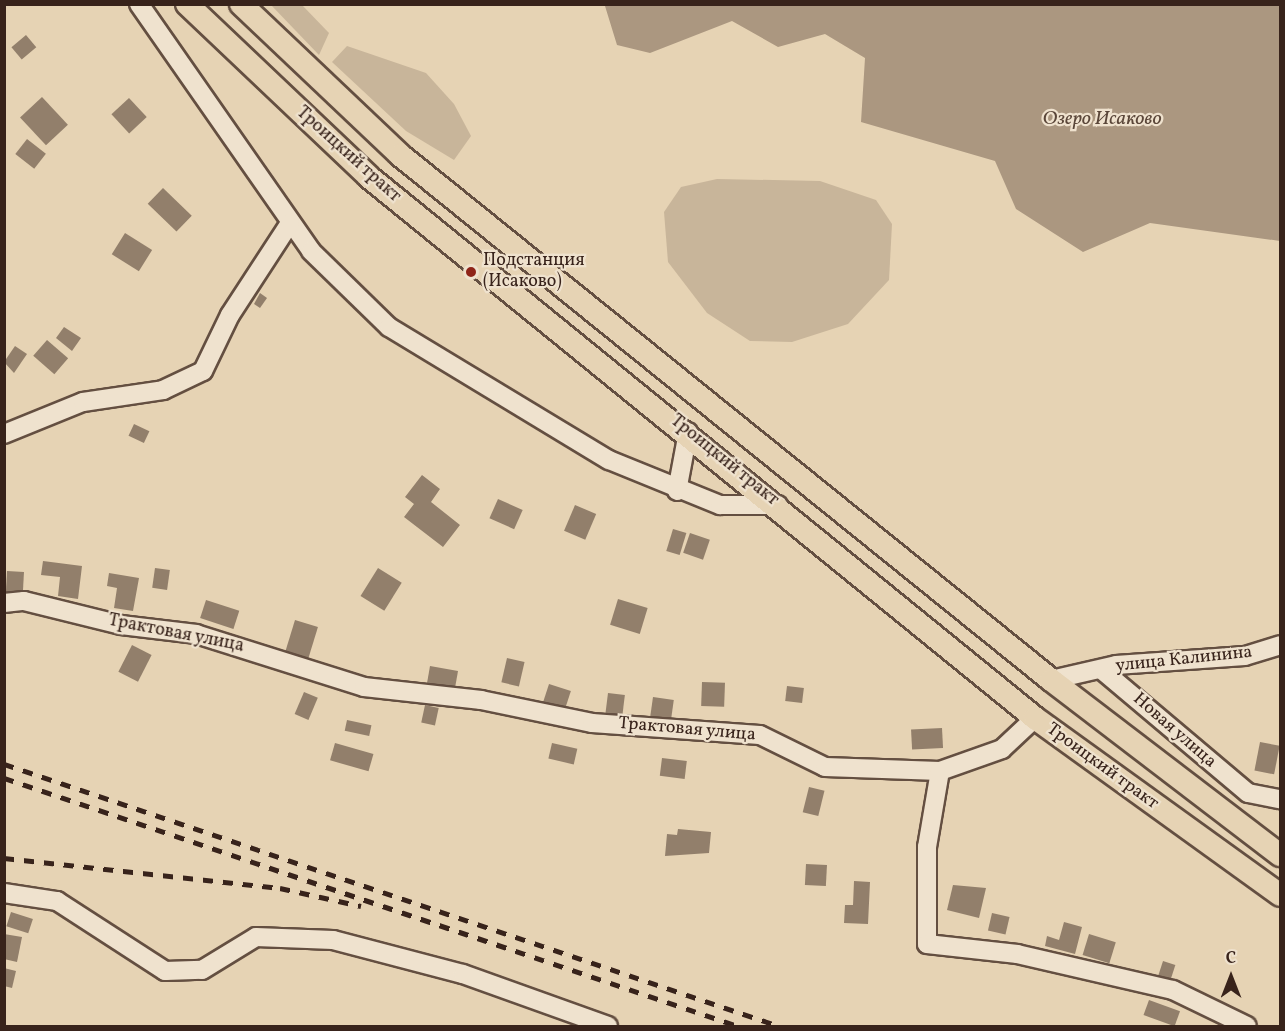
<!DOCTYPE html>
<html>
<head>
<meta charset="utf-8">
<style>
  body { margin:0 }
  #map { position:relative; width:1285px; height:1031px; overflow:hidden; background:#e6d3b4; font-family:Vollkorn,serif }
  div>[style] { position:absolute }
  .green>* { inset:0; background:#c8b59a }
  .water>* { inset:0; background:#ab9780 }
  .building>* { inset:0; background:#927f6b; transform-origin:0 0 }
  .roads { filter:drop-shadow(2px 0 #644f41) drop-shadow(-2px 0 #644f41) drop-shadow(0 2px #644f41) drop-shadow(0 -2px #644f41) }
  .minor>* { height:18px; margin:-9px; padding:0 9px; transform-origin:9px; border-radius:9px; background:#efe2ce }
  .major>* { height:22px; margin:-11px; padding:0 11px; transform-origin:11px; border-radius:11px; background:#e6d3b4 }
  .rail>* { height:4.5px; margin-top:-2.25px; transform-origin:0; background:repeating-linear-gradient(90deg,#38231b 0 10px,transparent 0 20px) }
  .dots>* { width:16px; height:16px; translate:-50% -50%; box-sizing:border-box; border:3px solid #efe2ce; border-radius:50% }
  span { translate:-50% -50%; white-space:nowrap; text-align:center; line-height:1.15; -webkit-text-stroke:4.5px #efe2ce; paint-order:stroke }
  .street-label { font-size:18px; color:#38231b }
  .poi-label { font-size:18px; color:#38231b }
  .left { translate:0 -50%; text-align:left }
  .water-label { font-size:20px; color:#5a4639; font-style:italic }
  .frame { position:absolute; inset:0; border:6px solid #38231b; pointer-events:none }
  .north { position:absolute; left:1201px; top:947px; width:60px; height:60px; -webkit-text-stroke:4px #efe2ce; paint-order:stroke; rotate:0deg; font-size:16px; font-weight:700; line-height:24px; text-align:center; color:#38231b }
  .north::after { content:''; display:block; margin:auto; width:21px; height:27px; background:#38231b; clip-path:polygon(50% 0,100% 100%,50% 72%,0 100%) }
</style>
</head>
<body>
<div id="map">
  <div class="green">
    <div style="clip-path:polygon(271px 5px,302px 5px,329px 33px,319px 55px)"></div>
    <div style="clip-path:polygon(347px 46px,426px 73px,454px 104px,471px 136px,454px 160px,406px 131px,332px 62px)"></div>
    <div style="clip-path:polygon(717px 179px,820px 181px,876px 200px,892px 224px,889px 280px,848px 324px,792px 342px,750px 341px,707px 313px,668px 262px,664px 212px,681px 187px)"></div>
  </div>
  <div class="water">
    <div style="clip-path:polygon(1280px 5px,1280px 241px,1150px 223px,1083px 252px,1016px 209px,995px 161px,861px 122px,865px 58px,825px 34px,778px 47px,732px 21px,650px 53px,617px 45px,605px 6px)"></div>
  </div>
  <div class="building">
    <div style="left:26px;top:35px;width:16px;height:19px;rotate:50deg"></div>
    <div style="left:42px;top:97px;width:38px;height:30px;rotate:47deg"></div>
    <div style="left:129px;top:98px;width:26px;height:24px;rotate:47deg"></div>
    <div style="left:27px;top:139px;width:24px;height:19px;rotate:38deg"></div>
    <div style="left:163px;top:188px;width:40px;height:22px;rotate:44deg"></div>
    <div style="left:125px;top:233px;width:32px;height:25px;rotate:32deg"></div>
    <div style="clip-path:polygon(260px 293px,267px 298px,260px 308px,254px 304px)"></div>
    <div style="clip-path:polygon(64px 327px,81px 338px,72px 351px,56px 338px)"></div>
    <div style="left:47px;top:340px;width:28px;height:21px;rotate:41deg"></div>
    <div style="clip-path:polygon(15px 346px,27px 354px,14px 373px,4px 362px)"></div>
    <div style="left:134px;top:424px;width:17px;height:13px;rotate:25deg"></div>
    <div style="clip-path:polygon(422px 475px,440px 489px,431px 502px,460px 525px,443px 547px,404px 517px,414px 504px,405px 497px)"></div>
    <div style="left:498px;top:499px;width:27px;height:21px;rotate:24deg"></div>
    <div style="left:575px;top:505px;width:23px;height:28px;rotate:23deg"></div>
    <div style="left:673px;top:529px;width:14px;height:23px;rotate:17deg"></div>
    <div style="left:690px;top:533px;width:21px;height:21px;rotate:19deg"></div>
    <div style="clip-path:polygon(43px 561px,82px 566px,78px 599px,58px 596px,60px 577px,41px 575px)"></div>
    <div style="left:155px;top:568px;width:15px;height:20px;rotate:8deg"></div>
    <div style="left:378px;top:568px;width:28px;height:33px;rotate:32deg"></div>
    <div style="left:7px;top:571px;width:17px;height:23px;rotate:3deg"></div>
    <div style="clip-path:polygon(109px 573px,139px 578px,133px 611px,114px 608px,117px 588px,107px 586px)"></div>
    <div style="left:618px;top:599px;width:31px;height:27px;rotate:17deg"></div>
    <div style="left:206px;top:600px;width:35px;height:19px;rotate:18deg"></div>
    <div style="left:295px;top:620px;width:24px;height:33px;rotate:17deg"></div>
    <div style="left:132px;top:645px;width:22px;height:30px;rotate:27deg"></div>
    <div style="left:507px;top:658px;width:18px;height:25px;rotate:13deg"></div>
    <div style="clip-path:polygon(430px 666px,458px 671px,455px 688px,426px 689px)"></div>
    <div style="left:702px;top:682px;width:23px;height:24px;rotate:2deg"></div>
    <div style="left:549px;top:684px;width:23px;height:21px;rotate:18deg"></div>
    <div style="left:787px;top:686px;width:17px;height:15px;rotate:7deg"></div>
    <div style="left:304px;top:692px;width:15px;height:24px;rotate:23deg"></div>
    <div style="left:608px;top:693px;width:17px;height:23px;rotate:7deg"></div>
    <div style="left:653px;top:697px;width:21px;height:20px;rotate:8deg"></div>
    <div style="left:425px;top:705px;width:14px;height:18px;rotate:12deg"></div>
    <div style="left:347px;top:720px;width:25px;height:11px;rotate:12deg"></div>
    <div style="left:942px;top:728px;width:20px;height:31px;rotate:87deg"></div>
    <div style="left:1260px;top:742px;width:20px;height:29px;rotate:11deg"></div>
    <div style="left:335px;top:743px;width:40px;height:18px;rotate:16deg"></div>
    <div style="left:552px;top:743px;width:26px;height:16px;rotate:13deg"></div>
    <div style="left:662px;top:758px;width:25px;height:18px;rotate:7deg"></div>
    <div style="left:809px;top:787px;width:16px;height:26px;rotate:14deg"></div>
    <div style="clip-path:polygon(678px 829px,711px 832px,709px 853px,665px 856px,667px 834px,677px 835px)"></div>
    <div style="left:806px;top:864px;width:21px;height:21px;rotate:3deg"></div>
    <div style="clip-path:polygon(854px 881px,870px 882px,868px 924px,844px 923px,845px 905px,853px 905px)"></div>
    <div style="clip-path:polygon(953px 885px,986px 888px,979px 918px,947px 910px)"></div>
    <div style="left:11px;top:912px;width:23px;height:15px;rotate:18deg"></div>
    <div style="left:992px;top:913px;width:18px;height:18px;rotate:13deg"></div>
    <div style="clip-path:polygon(1064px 922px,1082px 927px,1075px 954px,1045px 946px,1047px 936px,1059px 940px)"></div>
    <div style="clip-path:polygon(4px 934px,22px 937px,17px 962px,4px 959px)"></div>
    <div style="left:1089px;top:934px;width:28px;height:22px;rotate:17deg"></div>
    <div style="left:1163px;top:961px;width:13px;height:16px;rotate:18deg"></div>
    <div style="clip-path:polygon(4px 968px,16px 971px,12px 988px,4px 986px)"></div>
    <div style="left:1149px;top:1000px;width:33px;height:16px;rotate:20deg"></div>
  </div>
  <div class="roads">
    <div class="minor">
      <div style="left:139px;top:4px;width:301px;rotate:55.1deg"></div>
      <div style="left:311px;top:251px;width:109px;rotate:44.3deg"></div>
      <div style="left:389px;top:327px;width:257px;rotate:31.2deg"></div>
      <div style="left:609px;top:460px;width:120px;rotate:22.1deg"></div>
      <div style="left:720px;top:505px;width:58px"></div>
      <div style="left:4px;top:434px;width:85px;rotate:-22.1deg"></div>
      <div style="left:83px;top:402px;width:81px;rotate:-8.5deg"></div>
      <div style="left:163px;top:390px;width:44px;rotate:-25.4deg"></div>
      <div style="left:203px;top:371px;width:62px;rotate:-64.3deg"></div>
      <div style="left:230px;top:315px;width:110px;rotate:-56.9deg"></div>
      <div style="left:677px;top:491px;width:60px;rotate:-79.4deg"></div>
      <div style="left:4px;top:603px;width:20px;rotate:-6deg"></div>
      <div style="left:24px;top:601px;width:100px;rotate:13.9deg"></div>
      <div style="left:121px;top:625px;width:76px;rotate:6.8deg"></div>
      <div style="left:196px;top:634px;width:176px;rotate:17.5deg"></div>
      <div style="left:364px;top:687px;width:118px;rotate:6.3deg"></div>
      <div style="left:481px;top:700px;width:113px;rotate:11.7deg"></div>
      <div style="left:592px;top:723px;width:168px;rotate:4.1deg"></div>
      <div style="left:760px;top:735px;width:72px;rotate:26.2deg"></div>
      <div style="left:825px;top:767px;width:115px;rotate:2deg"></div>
      <div style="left:940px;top:771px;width:77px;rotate:99.7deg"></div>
      <div style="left:927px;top:847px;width:97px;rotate:90deg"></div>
      <div style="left:927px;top:944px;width:91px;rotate:6.3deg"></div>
      <div style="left:1017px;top:954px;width:160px;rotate:13deg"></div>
      <div style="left:1173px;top:990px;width:82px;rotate:25.9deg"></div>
      <div style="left:1102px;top:670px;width:191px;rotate:40.1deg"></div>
      <div style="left:1248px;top:793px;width:33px;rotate:11deg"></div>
      <div style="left:1051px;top:680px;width:67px;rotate:-13deg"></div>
      <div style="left:1116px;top:665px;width:129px;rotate:-4deg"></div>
      <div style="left:1245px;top:656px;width:37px;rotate:-17deg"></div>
      <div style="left:940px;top:771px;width:66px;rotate:-19.5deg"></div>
      <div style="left:1002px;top:749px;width:45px;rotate:-43.2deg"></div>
      <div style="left:4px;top:893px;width:54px;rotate:8.6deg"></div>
      <div style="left:57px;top:901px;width:129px;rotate:32.9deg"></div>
      <div style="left:165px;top:971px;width:37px;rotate:-2deg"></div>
      <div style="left:202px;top:970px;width:63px;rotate:-31.4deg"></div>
      <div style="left:256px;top:937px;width:77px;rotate:2.2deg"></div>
      <div style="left:333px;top:940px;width:134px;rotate:14.7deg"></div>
      <div style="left:463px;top:974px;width:154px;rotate:19.7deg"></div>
    </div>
    <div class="major">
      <div style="left:187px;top:4px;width:251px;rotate:43.5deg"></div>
      <div style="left:369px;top:177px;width:858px;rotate:39.09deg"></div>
      <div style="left:1035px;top:718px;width:302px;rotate:35.8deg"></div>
      <div style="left:241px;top:4px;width:219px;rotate:43.5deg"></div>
      <div style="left:400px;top:155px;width:836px;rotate:38.88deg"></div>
      <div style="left:1051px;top:680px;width:288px;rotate:37.4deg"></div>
    </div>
  </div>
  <div class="rail">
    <div style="left:4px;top:764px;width:818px;rotate:18.68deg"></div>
    <div style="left:4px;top:778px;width:775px;rotate:18.67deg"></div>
    <div style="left:4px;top:858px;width:278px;rotate:6.2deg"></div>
    <div style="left:280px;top:888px;width:83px;rotate:12.5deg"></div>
  </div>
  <div class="dots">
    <div style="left:471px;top:272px;background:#8f2418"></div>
  </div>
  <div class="street-label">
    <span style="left:348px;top:155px;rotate:42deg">Троицкий тракт</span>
    <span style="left:724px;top:461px;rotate:39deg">Троицкий тракт</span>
    <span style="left:176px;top:634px;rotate:11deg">Трактовая улица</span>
    <span style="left:1184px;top:660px;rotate:-6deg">улица Калинина</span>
    <span style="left:687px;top:730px;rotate:5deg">Трактовая улица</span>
    <span style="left:1174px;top:731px;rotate:41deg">Новая улица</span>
    <span style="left:1102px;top:767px;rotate:36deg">Троицкий тракт</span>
  </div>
  <div class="poi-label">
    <span class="left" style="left:483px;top:272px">Подстанция<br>(Исаково)</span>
  </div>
  <div class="water-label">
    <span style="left:1102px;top:119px">Озеро Исаково</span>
  </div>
  <div class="frame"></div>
  <div class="north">С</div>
</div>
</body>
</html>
